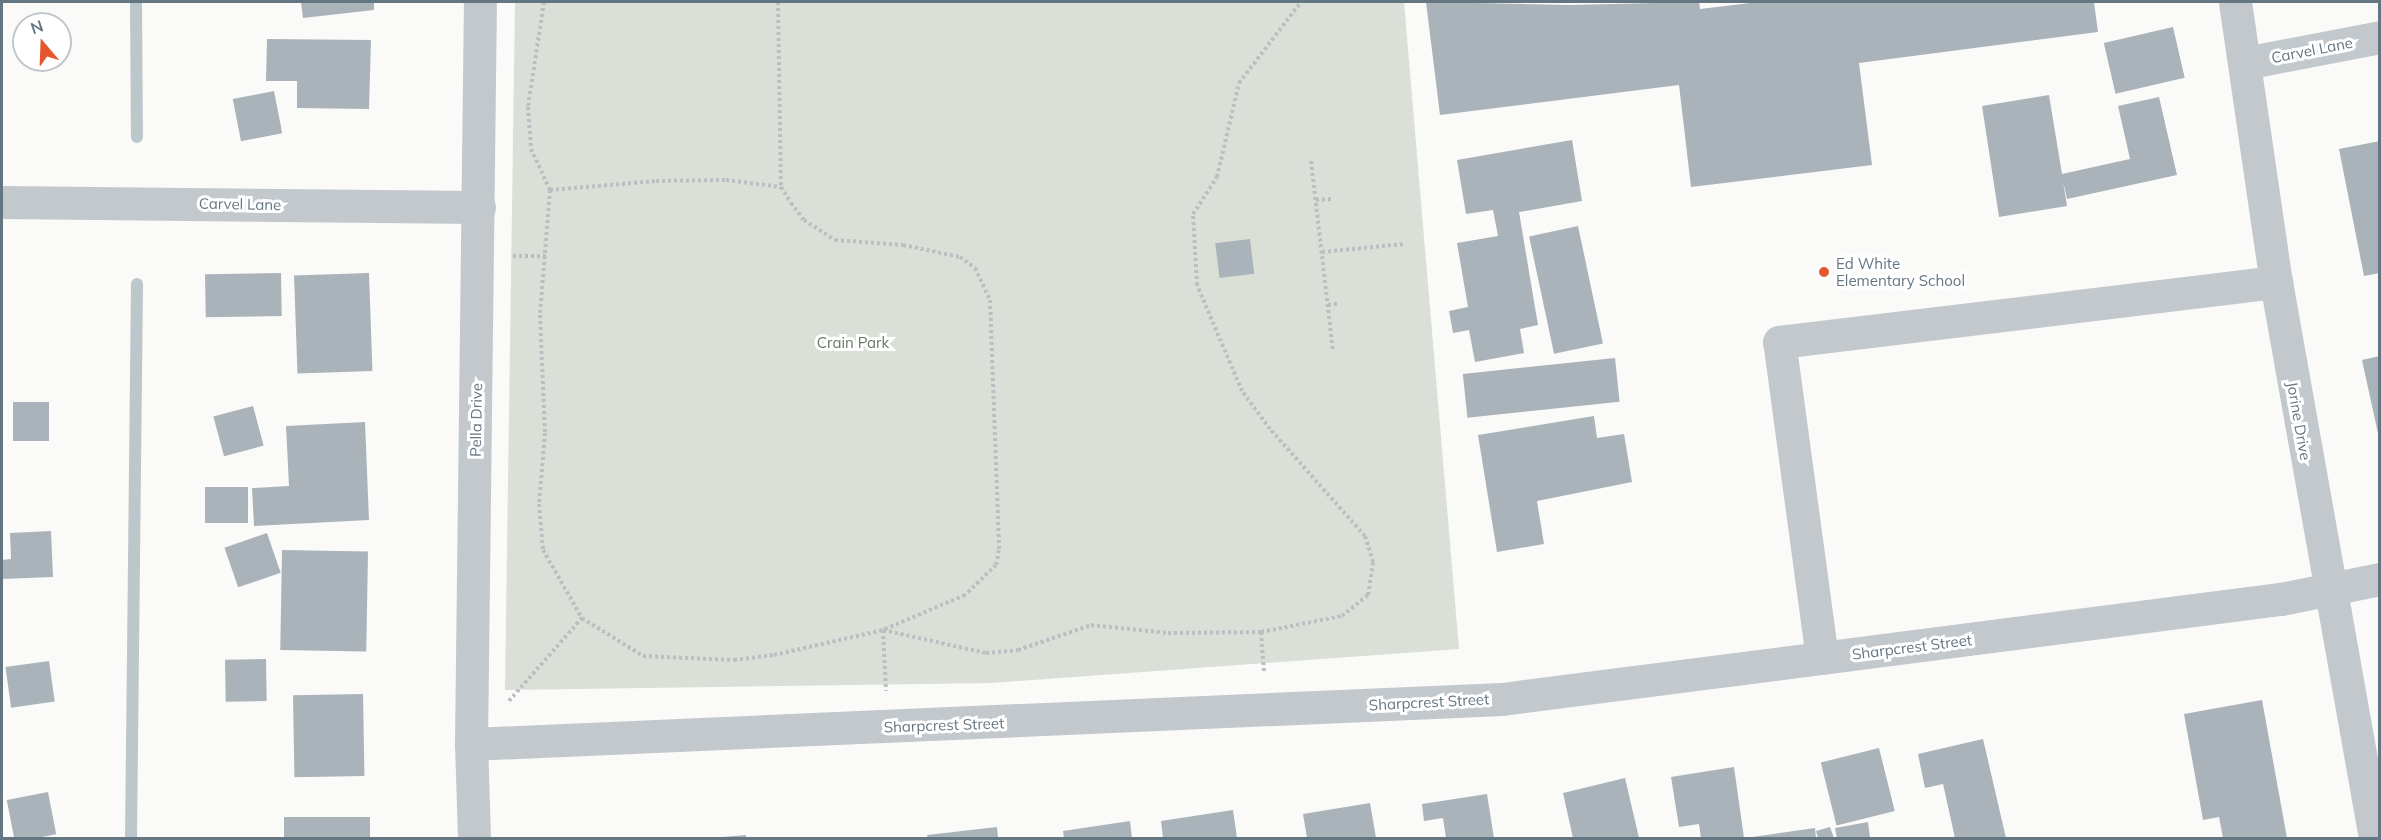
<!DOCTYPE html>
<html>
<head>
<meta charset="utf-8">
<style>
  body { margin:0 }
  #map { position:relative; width:2381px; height:840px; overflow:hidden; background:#fafaf8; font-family:Mulish,sans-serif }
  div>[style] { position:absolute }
  .green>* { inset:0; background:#dadfd7 }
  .stream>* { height:12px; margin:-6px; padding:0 6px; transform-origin:6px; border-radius:6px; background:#bbc7cb }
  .building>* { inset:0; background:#aab3b9; transform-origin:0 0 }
  .path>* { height:4px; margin-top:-2px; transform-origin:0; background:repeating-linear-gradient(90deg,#bbbfc2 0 3px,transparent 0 6px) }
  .minor>* { height:33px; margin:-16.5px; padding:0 16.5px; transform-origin:16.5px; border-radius:16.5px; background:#c3c8cc }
  .dots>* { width:16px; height:16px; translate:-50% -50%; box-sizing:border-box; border:3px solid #fff; border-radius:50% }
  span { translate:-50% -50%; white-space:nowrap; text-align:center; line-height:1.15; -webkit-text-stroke:6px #fff; paint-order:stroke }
  .street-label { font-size:15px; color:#657683 }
  .poi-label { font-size:15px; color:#657683 }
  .left { translate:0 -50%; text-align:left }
  .park-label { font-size:15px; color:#687a64 }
  .frame { position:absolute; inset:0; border:3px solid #657683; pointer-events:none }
  .north { position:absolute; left:12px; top:12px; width:60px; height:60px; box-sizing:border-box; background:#fff; border:2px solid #c1c8cd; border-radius:50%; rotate:341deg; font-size:16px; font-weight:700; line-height:24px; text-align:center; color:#657683 }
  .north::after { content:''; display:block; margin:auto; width:21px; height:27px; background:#e4572e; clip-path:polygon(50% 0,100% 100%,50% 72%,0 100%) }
</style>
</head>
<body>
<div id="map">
  <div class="green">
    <div style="clip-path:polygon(515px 2px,1404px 2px,1459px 649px,992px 683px,505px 690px)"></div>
  </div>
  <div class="stream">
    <div style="left:136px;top:2px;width:135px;rotate:89.6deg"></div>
    <div style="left:131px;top:838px;width:554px;rotate:-89.38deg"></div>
  </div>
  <div class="building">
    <div style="clip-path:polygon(301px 2px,374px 2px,374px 10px,303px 18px)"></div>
    <div style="clip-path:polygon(1426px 2px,1569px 5px,1699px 2px,1700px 9px,1759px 2px,2094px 2px,2098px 32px,1859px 63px,1872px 165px,1691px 187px,1679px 85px,1440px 115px)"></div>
    <div style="left:2173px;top:27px;width:52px;height:71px;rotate:77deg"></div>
    <div style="clip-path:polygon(267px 39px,371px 40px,369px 109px,297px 108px,297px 81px,266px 81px)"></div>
    <div style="left:274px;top:91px;width:43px;height:42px;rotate:79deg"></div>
    <div style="clip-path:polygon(2049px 95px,2062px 174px,2130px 159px,2118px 106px,2159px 97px,2177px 175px,2067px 199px,2063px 181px,2067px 206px,1999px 217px,1982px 106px)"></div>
    <div style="clip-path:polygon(1572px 140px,1582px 201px,1519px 212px,1538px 325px,1520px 329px,1524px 353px,1475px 362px,1469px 330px,1453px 333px,1449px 311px,1468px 307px,1457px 243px,1498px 236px,1493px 210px,1466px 214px,1457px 160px)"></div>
    <div style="clip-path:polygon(2380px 141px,2380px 273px,2364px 276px,2339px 149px)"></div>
    <div style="left:1578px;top:226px;width:120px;height:50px;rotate:78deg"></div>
    <div style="left:1250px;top:239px;width:35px;height:35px;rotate:83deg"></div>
    <div style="left:281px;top:273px;width:43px;height:76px;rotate:89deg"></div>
    <div style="left:369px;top:273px;width:98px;height:75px;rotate:88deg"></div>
    <div style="clip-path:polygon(2380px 356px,2380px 438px,2379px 438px,2362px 360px)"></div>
    <div style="left:1615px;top:358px;width:44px;height:153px;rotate:84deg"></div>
    <div style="left:13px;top:402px;width:36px;height:39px"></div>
    <div style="left:253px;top:406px;width:41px;height:41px;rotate:75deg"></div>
    <div style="clip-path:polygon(1594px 416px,1597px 438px,1624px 434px,1632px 482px,1537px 501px,1544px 544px,1497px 552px,1478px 435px)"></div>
    <div style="clip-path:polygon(365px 422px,369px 520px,254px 526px,252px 488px,289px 486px,286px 426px)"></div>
    <div style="left:248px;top:487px;width:36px;height:43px;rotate:90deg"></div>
    <div style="clip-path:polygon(51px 531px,53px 577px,2px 579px,2px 560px,11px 559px,10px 533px)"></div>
    <div style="left:267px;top:533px;width:42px;height:45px;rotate:71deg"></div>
    <div style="left:282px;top:550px;width:86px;height:100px;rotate:1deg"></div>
    <div style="left:266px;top:659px;width:42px;height:41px;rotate:89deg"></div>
    <div style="left:49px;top:661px;width:41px;height:44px;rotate:82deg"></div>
    <div style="left:363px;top:694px;width:82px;height:70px;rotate:89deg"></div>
    <div style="clip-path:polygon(2262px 700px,2287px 838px,2223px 838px,2219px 817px,2203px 820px,2184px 714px)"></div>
    <div style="clip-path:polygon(1983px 739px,2006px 838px,1955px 838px,1943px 784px,1925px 788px,1918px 754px)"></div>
    <div style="left:1879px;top:748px;width:65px;height:60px;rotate:76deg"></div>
    <div style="clip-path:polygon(1734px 767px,1744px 838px,1701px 838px,1699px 824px,1679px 827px,1671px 777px)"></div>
    <div style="clip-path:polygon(1625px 778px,1639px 838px,1573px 838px,1563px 793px)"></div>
    <div style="left:48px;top:792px;width:43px;height:42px;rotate:79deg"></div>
    <div style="clip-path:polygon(1487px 794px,1494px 838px,1446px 838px,1443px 818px,1424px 821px,1422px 804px)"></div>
    <div style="clip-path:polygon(1370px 803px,1376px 838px,1307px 838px,1303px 814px)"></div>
    <div style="clip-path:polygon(1233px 810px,1237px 838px,1163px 838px,1161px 821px)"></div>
    <div style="left:370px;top:817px;width:21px;height:86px;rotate:90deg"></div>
    <div style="clip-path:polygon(1130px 821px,1132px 838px,1064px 838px,1063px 831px)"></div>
    <div style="clip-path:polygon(1868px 822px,1870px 838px,1837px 838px,1835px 828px)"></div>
    <div style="clip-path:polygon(997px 827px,998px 838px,928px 838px,927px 835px)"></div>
    <div style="clip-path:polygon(1830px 827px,1834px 838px,1818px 838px,1816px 831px)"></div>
    <div style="clip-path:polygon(1815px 828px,1816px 838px,1753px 838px,1753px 837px)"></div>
    <div style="clip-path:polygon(746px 835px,746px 838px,722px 838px,722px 837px)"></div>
  </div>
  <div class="path">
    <div style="left:544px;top:2px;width:106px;rotate:98.7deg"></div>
    <div style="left:528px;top:107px;width:42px;rotate:85.9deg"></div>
    <div style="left:531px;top:149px;width:45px;rotate:65.1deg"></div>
    <div style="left:550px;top:190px;width:125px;rotate:94.6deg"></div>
    <div style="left:540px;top:315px;width:118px;rotate:87.6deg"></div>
    <div style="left:545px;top:433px;width:71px;rotate:94.8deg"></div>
    <div style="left:539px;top:504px;width:46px;rotate:85deg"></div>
    <div style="left:543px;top:550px;width:78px;rotate:60.2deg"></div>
    <div style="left:582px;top:618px;width:72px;rotate:31.9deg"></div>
    <div style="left:643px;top:656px;width:91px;rotate:2.5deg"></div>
    <div style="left:734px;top:660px;width:40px;rotate:-7.1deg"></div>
    <div style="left:774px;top:655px;width:112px;rotate:-12.9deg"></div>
    <div style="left:883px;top:630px;width:106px;rotate:12.6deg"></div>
    <div style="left:986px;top:653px;width:32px;rotate:-5deg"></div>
    <div style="left:1018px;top:650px;width:77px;rotate:-18.9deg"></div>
    <div style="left:1091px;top:625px;width:77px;rotate:5.9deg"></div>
    <div style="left:1168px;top:633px;width:93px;rotate:-0.6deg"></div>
    <div style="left:1261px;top:632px;width:83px;rotate:-11.2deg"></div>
    <div style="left:1342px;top:616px;width:33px;rotate:-39deg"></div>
    <div style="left:1368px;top:595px;width:33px;rotate:-81deg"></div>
    <div style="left:1373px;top:562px;width:27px;rotate:-107deg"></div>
    <div style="left:1365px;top:536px;width:143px;rotate:-131.6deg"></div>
    <div style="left:1270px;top:429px;width:47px;rotate:-126.4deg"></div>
    <div style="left:1242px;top:391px;width:115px;rotate:-113deg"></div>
    <div style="left:1197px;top:285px;width:71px;rotate:-93.2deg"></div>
    <div style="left:1193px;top:214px;width:44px;rotate:-57deg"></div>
    <div style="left:1217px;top:177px;width:97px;rotate:-76.8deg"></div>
    <div style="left:1239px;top:83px;width:102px;rotate:-52.6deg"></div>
    <div style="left:778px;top:2px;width:185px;rotate:89.1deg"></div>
    <div style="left:781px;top:187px;width:19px;rotate:58deg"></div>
    <div style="left:791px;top:203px;width:21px;rotate:53deg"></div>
    <div style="left:804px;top:220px;width:37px;rotate:33deg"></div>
    <div style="left:835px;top:240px;width:68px;rotate:4.2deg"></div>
    <div style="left:903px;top:245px;width:58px;rotate:11.9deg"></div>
    <div style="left:960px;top:257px;width:19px;rotate:36deg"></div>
    <div style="left:975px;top:268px;width:35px;rotate:65deg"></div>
    <div style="left:990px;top:300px;width:250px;rotate:87.9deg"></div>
    <div style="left:999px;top:550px;width:15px;rotate:101deg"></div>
    <div style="left:996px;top:565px;width:43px;rotate:135.9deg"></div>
    <div style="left:965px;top:595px;width:89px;rotate:156.9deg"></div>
    <div style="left:883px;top:630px;width:61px;rotate:87.2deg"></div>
    <div style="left:1311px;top:161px;width:191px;rotate:83.4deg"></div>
    <div style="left:550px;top:190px;width:106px;rotate:-4.9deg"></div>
    <div style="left:656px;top:181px;width:70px;rotate:-0.8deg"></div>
    <div style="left:726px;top:180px;width:55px;rotate:7.3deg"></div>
    <div style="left:1316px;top:200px;width:16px;rotate:-4deg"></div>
    <div style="left:1322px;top:252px;width:82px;rotate:-5.6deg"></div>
    <div style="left:513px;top:256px;width:33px"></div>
    <div style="left:1328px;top:305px;width:12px;rotate:-9deg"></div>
    <div style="left:1261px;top:632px;width:41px;rotate:85.8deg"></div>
    <div style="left:509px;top:701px;width:111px;rotate:-48.7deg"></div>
  </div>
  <div class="minor">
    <div style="left:2235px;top:2px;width:283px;rotate:81.7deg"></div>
    <div style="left:2276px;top:282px;width:565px;rotate:79.9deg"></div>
    <div style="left:2245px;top:63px;width:137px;rotate:-10.9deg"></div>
    <div style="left:2px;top:202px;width:477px;rotate:0.6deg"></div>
    <div style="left:1822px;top:658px;width:319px;rotate:-97.7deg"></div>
    <div style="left:1779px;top:342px;width:501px;rotate:-6.88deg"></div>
    <div style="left:471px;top:744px;width:1032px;rotate:-2.5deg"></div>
    <div style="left:1502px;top:699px;width:785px;rotate:-7.32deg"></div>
    <div style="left:2281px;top:599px;width:101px;rotate:-11.4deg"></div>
    <div style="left:474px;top:838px;width:94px;rotate:-91.8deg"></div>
    <div style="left:471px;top:744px;width:742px;rotate:-89.31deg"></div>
  </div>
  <div class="dots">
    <div style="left:1824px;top:272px;background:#e4572e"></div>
  </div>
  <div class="street-label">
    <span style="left:2312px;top:50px;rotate:-11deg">Carvel Lane</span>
    <span style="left:240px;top:204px;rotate:1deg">Carvel Lane</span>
    <span style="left:476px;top:420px;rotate:-89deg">Pella Drive</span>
    <span style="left:2299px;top:421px;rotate:80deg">Jorine Drive</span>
    <span style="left:1912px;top:647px;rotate:-7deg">Sharpcrest Street</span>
    <span style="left:1429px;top:702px;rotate:-3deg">Sharpcrest Street</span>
    <span style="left:944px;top:725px;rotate:-2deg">Sharpcrest Street</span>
  </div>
  <div class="poi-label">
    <span class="left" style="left:1836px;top:272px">Ed White<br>Elementary School</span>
  </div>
  <div class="park-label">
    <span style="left:853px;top:343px">Crain Park</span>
  </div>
  <div class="frame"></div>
  <div class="north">N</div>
</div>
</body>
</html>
